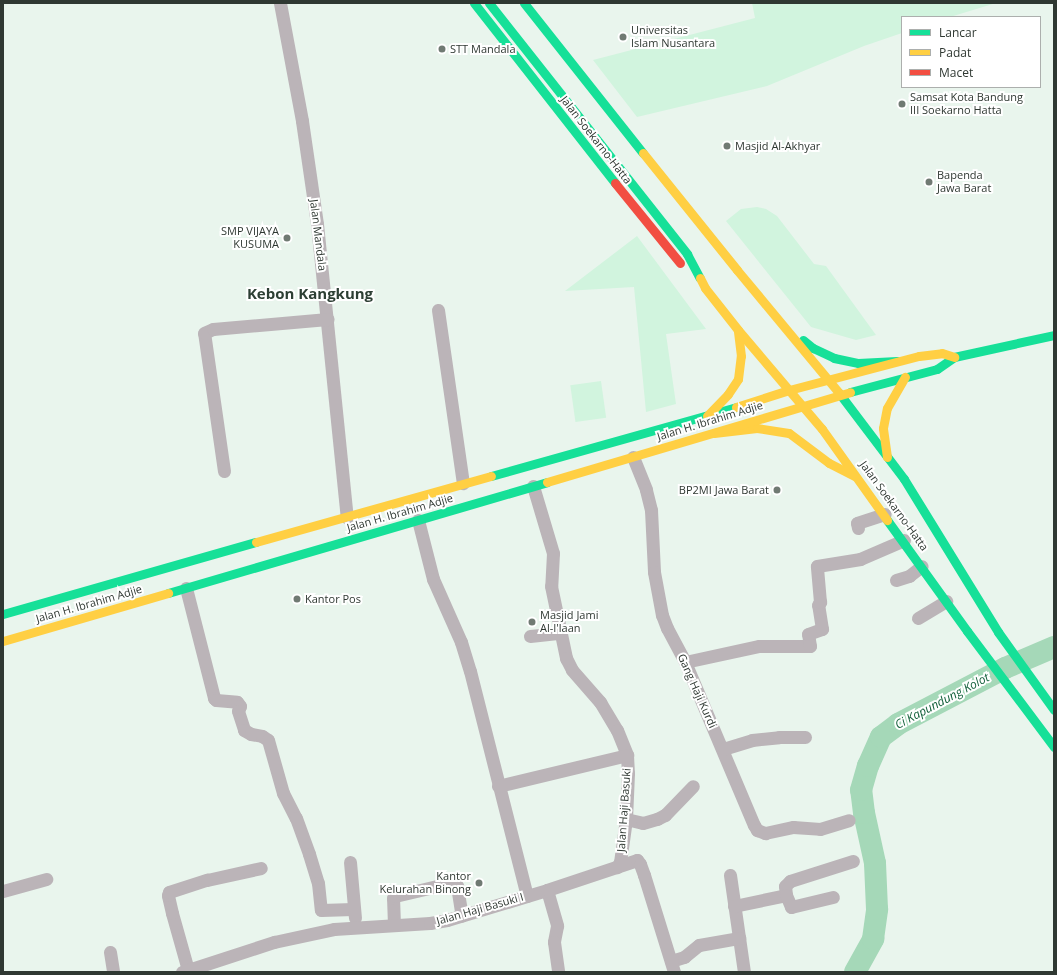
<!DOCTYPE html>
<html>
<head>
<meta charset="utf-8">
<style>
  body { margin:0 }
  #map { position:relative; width:1057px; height:975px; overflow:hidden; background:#e9f5ed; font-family:"Open Sans",sans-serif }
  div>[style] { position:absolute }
  .green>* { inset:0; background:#d1f4de; transform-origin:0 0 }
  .river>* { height:22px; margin:-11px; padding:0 11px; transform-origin:11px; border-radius:11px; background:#a5d8b8 }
  .street>* { height:13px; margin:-6.5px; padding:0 6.5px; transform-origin:6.5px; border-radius:6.5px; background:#bbb4b8 }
  .fast>* { height:9px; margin:-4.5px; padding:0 4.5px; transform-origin:4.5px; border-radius:4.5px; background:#16e098 }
  .slow>* { height:9px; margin:-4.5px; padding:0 4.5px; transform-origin:4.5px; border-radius:4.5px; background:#ffcf43 }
  .jam>* { height:9px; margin:-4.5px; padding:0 4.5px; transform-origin:4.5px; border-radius:4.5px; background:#f24e42 }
  .dots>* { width:11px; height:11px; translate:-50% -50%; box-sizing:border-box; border:2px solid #fff; border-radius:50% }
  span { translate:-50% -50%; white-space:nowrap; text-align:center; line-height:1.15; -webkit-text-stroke:4px #fff; paint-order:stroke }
  .poi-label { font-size:11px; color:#2f3832 }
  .left { translate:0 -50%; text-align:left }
  .right { translate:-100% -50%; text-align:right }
  .street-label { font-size:11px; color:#2f3832 }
  .water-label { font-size:12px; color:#12603a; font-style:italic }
  .district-label { font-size:15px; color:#2d3f34; font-weight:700 }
  .frame { position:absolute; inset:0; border:4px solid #2f3832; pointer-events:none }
  .legend { position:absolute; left:901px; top:16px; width:140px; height:72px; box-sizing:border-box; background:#fff; border:1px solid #acafad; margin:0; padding:5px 7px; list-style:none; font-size:12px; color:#2f3832 }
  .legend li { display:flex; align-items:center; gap:8px; height:20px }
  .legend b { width:20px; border:1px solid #acafad }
</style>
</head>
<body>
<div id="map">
  <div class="green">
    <div style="clip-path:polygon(752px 3px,996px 3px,950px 17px,902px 17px,902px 33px,864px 46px,767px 86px,637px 117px,593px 60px,755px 18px)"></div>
    <div style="clip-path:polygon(757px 207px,766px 209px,777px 216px,814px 264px,826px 266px,876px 335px,856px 340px,811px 327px,726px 221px,741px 209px)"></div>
    <div style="clip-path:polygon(637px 236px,706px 329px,666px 334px,676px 404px,646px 412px,634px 287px,565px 291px)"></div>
    <div style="left:601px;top:381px;width:37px;height:31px;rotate:82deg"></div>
  </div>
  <div class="river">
    <div style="left:855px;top:972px;width:38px;rotate:-61deg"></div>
    <div style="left:873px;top:939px;width:30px;rotate:-82deg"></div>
    <div style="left:877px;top:909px;width:46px;rotate:-92.5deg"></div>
    <div style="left:875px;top:863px;width:51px;rotate:-102.4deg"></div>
    <div style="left:864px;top:813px;width:23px;rotate:-97deg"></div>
    <div style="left:861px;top:790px;width:25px;rotate:-74deg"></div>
    <div style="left:868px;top:766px;width:32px;rotate:-66deg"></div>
    <div style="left:881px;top:737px;width:21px;rotate:-37deg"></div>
    <div style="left:898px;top:724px;width:121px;rotate:-27.6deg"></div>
    <div style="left:1005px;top:668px;width:53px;rotate:-23.2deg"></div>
  </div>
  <div class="street">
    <div style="left:280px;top:3px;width:120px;rotate:79.4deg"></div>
    <div style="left:302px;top:121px;width:104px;rotate:81.7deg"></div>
    <div style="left:317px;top:224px;width:295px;rotate:84.2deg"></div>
    <div style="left:438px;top:310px;width:175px;rotate:81.8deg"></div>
    <div style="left:633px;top:457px;width:35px;rotate:68deg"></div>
    <div style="left:646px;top:490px;width:21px;rotate:76deg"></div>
    <div style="left:651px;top:510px;width:62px;rotate:87.2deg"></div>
    <div style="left:654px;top:572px;width:44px;rotate:79.5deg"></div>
    <div style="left:662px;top:615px;width:14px;rotate:69deg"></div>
    <div style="left:667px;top:628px;width:38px;rotate:62deg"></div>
    <div style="left:685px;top:662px;width:177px;rotate:67.1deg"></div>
    <div style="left:754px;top:825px;width:6px;rotate:59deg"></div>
    <div style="left:757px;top:830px;width:9px;rotate:21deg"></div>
    <div style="left:765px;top:833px;width:29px;rotate:-12deg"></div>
    <div style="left:793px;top:827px;width:27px;rotate:4deg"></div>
    <div style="left:820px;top:829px;width:30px;rotate:-17deg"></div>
    <div style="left:224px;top:471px;width:139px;rotate:-98.2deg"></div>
    <div style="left:204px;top:333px;width:10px;rotate:-24deg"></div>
    <div style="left:213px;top:329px;width:115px;rotate:-5deg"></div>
    <div style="left:533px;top:486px;width:70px;rotate:73.4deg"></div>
    <div style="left:553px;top:553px;width:33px;rotate:93deg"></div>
    <div style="left:551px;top:586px;width:74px;rotate:78.2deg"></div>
    <div style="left:566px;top:658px;width:13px;rotate:63deg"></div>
    <div style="left:572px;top:670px;width:43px;rotate:48.8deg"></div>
    <div style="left:600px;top:702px;width:33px;rotate:59deg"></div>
    <div style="left:617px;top:730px;width:27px;rotate:68deg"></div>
    <div style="left:627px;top:755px;width:18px;rotate:87deg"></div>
    <div style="left:628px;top:773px;width:46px;rotate:92.5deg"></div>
    <div style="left:626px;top:819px;width:43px;rotate:97.9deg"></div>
    <div style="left:620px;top:862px;width:6px;rotate:121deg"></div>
    <div style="left:418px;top:520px;width:61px;rotate:75.7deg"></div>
    <div style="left:433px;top:579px;width:69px;rotate:66deg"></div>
    <div style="left:461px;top:642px;width:30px;rotate:73deg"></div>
    <div style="left:470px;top:671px;width:232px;rotate:75.8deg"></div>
    <div style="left:858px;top:528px;width:5px;rotate:-101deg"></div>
    <div style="left:857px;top:523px;width:29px;rotate:-18deg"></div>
    <div style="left:896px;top:580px;width:14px;rotate:-17deg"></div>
    <div style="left:909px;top:576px;width:16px;rotate:-38deg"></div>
    <div style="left:186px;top:588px;width:114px;rotate:75.7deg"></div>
    <div style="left:214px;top:698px;width:3px;rotate:45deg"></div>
    <div style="left:216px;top:700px;width:21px;rotate:5deg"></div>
    <div style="left:237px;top:702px;width:5px;rotate:53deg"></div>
    <div style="left:240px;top:706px;width:5px;rotate:112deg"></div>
    <div style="left:238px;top:711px;width:20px;rotate:72deg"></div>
    <div style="left:244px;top:730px;width:8px;rotate:30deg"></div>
    <div style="left:251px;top:734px;width:11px;rotate:10deg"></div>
    <div style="left:262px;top:736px;width:7px;rotate:34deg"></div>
    <div style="left:268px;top:740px;width:55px;rotate:74.2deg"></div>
    <div style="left:283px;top:793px;width:28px;rotate:63deg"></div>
    <div style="left:296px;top:818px;width:38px;rotate:70deg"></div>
    <div style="left:309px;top:854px;width:30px;rotate:73deg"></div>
    <div style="left:318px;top:883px;width:27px;rotate:84deg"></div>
    <div style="left:321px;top:910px;width:32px;rotate:-2deg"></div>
    <div style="left:918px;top:618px;width:33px;rotate:-31deg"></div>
    <div style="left:530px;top:636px;width:30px;rotate:-6deg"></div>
    <div style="left:685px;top:662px;width:76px;rotate:-12.2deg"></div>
    <div style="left:759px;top:646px;width:51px"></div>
    <div style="left:810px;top:646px;width:12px;rotate:-99deg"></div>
    <div style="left:808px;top:634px;width:15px;rotate:-20deg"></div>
    <div style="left:822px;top:629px;width:24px;rotate:-99deg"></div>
    <div style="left:818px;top:605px;width:4px;rotate:-56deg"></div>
    <div style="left:820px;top:602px;width:36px;rotate:-95deg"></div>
    <div style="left:817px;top:566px;width:44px;rotate:-9.2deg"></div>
    <div style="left:860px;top:559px;width:48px;rotate:-23.4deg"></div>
    <div style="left:723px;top:749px;width:30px;rotate:-17deg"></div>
    <div style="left:752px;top:740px;width:27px;rotate:-6deg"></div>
    <div style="left:779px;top:737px;width:26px"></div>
    <div style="left:498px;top:786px;width:133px;rotate:-13.5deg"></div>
    <div style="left:626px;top:819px;width:17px;rotate:13deg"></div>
    <div style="left:643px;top:823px;width:15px;rotate:-16deg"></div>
    <div style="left:657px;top:819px;width:9px;rotate:-27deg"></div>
    <div style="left:665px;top:815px;width:40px;rotate:-46deg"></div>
    <div style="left:350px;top:862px;width:56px;rotate:84.9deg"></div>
    <div style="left:730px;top:875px;width:98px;rotate:81.8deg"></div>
    <div style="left:547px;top:890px;width:37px;rotate:74deg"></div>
    <div style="left:557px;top:926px;width:16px;rotate:101deg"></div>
    <div style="left:554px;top:942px;width:30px;rotate:82deg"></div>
    <div style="left:3px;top:891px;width:45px;rotate:-15.6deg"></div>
    <div style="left:786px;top:895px;width:9px;rotate:-96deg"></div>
    <div style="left:785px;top:886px;width:7px;rotate:-45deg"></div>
    <div style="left:790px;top:881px;width:66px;rotate:-17.6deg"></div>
    <div style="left:734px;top:906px;width:53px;rotate:-11.9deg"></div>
    <div style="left:786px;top:895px;width:13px;rotate:67deg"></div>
    <div style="left:791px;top:907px;width:43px;rotate:-13.4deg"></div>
    <div style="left:394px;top:925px;width:27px;rotate:-92deg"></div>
    <div style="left:393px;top:898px;width:3px;rotate:-45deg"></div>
    <div style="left:395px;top:896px;width:57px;rotate:-13.3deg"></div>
    <div style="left:450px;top:883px;width:8px;rotate:23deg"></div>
    <div style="left:457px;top:886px;width:30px;rotate:81deg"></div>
    <div style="left:110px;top:952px;width:20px;rotate:81deg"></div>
    <div style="left:671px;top:961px;width:14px;rotate:-17deg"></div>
    <div style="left:684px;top:957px;width:19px;rotate:-39deg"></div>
    <div style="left:699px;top:945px;width:41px;rotate:-9.9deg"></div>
    <div style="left:188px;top:970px;width:59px;rotate:-105.7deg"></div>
    <div style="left:172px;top:913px;width:18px;rotate:-103deg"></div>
    <div style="left:168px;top:895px;width:3px;rotate:-72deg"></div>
    <div style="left:169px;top:892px;width:40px;rotate:-18deg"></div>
    <div style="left:207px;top:880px;width:55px;rotate:-12.5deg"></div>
    <div style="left:182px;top:972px;width:97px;rotate:-18.1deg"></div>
    <div style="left:274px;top:942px;width:61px;rotate:-12.2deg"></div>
    <div style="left:334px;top:929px;width:96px;rotate:-3.6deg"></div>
    <div style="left:430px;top:923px;width:17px;rotate:-10deg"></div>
    <div style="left:447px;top:920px;width:104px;rotate:-16.7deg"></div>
    <div style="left:547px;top:890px;width:95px;rotate:-18.4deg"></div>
    <div style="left:637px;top:860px;width:5px;rotate:53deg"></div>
    <div style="left:640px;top:864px;width:12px;rotate:70deg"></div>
    <div style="left:644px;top:875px;width:102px;rotate:72.8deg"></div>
  </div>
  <div class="fast">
    <div style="left:474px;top:3px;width:229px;rotate:51.9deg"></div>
    <div style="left:489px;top:3px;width:320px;rotate:51.7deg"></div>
    <div style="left:687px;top:254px;width:27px;rotate:62deg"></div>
    <div style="left:524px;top:3px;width:191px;rotate:51.6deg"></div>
    <div style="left:803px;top:340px;width:13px;rotate:39deg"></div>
    <div style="left:813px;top:348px;width:23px;rotate:25deg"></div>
    <div style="left:834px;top:358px;width:25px;rotate:12deg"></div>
    <div style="left:858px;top:363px;width:39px;rotate:-3deg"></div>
    <div style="left:850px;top:392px;width:90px;rotate:-14.8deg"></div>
    <div style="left:937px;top:369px;width:21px;rotate:-35deg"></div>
    <div style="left:954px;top:357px;width:102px;rotate:-12.4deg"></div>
    <div style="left:839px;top:393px;width:108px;rotate:52.9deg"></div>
    <div style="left:904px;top:479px;width:180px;rotate:58.4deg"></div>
    <div style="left:998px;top:632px;width:96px;rotate:54.3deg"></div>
    <div style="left:491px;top:476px;width:255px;rotate:-15.7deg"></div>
    <div style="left:887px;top:520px;width:137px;rotate:54.2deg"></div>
    <div style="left:967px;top:631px;width:145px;rotate:53.1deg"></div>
    <div style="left:168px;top:593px;width:395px;rotate:-16.3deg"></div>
    <div style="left:3px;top:614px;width:263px;rotate:-15.9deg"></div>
  </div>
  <div class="slow">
    <div style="left:643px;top:153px;width:150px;rotate:51.2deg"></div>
    <div style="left:737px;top:270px;width:160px;rotate:50.3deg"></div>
    <div style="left:700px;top:278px;width:11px;rotate:63deg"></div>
    <div style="left:705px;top:288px;width:53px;rotate:51.8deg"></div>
    <div style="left:738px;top:330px;width:130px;rotate:49.7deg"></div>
    <div style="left:822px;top:429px;width:112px;rotate:54.5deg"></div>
    <div style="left:736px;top:407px;width:56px;rotate:-17.8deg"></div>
    <div style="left:789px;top:390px;width:134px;rotate:-14.7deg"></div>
    <div style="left:919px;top:356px;width:23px;rotate:-7deg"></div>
    <div style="left:942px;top:353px;width:13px;rotate:18deg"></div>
    <div style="left:707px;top:416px;width:30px;rotate:-46deg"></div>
    <div style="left:728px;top:394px;width:18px;rotate:-56deg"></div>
    <div style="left:738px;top:379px;width:23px;rotate:-83deg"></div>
    <div style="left:741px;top:356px;width:26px;rotate:-97deg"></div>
    <div style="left:714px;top:433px;width:43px;rotate:-6.6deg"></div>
    <div style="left:757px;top:428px;width:32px;rotate:9deg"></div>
    <div style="left:789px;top:433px;width:50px;rotate:36.9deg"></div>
    <div style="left:829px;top:463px;width:28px;rotate:27deg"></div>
    <div style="left:887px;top:457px;width:29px;rotate:-98deg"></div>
    <div style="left:883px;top:428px;width:20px;rotate:-79deg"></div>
    <div style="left:887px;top:408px;width:36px;rotate:-60deg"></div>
    <div style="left:547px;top:482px;width:316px;rotate:-16.5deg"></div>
    <div style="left:256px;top:542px;width:244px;rotate:-15.7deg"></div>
    <div style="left:3px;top:641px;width:172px;rotate:-16.2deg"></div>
  </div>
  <div class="jam">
    <div style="left:615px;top:183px;width:103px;rotate:50.9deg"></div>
  </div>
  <div class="dots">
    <div style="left:623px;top:37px;background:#707a73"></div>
    <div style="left:442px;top:49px;background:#707a73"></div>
    <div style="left:902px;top:104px;background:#707a73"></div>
    <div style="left:727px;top:146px;background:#707a73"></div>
    <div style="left:929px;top:182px;background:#707a73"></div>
    <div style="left:287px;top:238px;background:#707a73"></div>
    <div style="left:777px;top:490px;background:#707a73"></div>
    <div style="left:297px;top:599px;background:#707a73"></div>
    <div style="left:532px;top:622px;background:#707a73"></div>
    <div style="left:479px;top:883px;background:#707a73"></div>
  </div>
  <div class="poi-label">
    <span class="left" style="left:631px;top:37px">Universitas<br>Islam Nusantara</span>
    <span class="left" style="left:450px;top:49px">STT Mandala</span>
    <span class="left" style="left:910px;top:104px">Samsat Kota Bandung<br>III Soekarno Hatta</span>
    <span class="left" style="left:735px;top:146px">Masjid Al-Akhyar</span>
    <span class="left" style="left:937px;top:182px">Bapenda<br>Jawa Barat</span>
    <span class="right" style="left:279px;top:238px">SMP VIJAYA<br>KUSUMA</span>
    <span class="right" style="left:769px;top:490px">BP2MI Jawa Barat</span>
    <span class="left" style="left:305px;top:599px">Kantor Pos</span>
    <span class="left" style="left:540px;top:622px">Masjid Jami<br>Al-I'laan</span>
    <span class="right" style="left:471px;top:883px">Kantor<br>Kelurahan Binong</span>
  </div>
  <div class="street-label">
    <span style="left:596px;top:140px;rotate:52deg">Jalan Soekarno-Hatta</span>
    <span style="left:318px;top:235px;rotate:83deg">Jalan Mandala</span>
    <span style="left:710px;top:421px;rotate:-17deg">Jalan H. Ibrahim Adjie</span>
    <span style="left:894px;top:506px;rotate:54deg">Jalan Soekarno-Hatta</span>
    <span style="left:400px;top:513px;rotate:-16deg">Jalan H. Ibrahim Adjie</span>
    <span style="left:89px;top:604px;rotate:-16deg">Jalan H. Ibrahim Adjie</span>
    <span style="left:697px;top:691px;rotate:66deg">Gang Haji Kurdi</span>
    <span style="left:624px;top:810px;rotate:-86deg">Jalan Haji Basuki</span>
    <span style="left:480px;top:909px;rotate:-16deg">Jalan Haji Basuki I</span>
  </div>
  <div class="water-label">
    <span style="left:942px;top:701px;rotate:-28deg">Ci Kapundung Kolot</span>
  </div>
  <div class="district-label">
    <span style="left:310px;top:294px">Kebon Kangkung</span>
  </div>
  <div class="frame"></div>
  <ul class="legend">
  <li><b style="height:5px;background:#16e098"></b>Lancar</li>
  <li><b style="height:5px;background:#ffcf43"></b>Padat</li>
  <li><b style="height:5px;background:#f24e42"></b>Macet</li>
  </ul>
</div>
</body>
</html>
